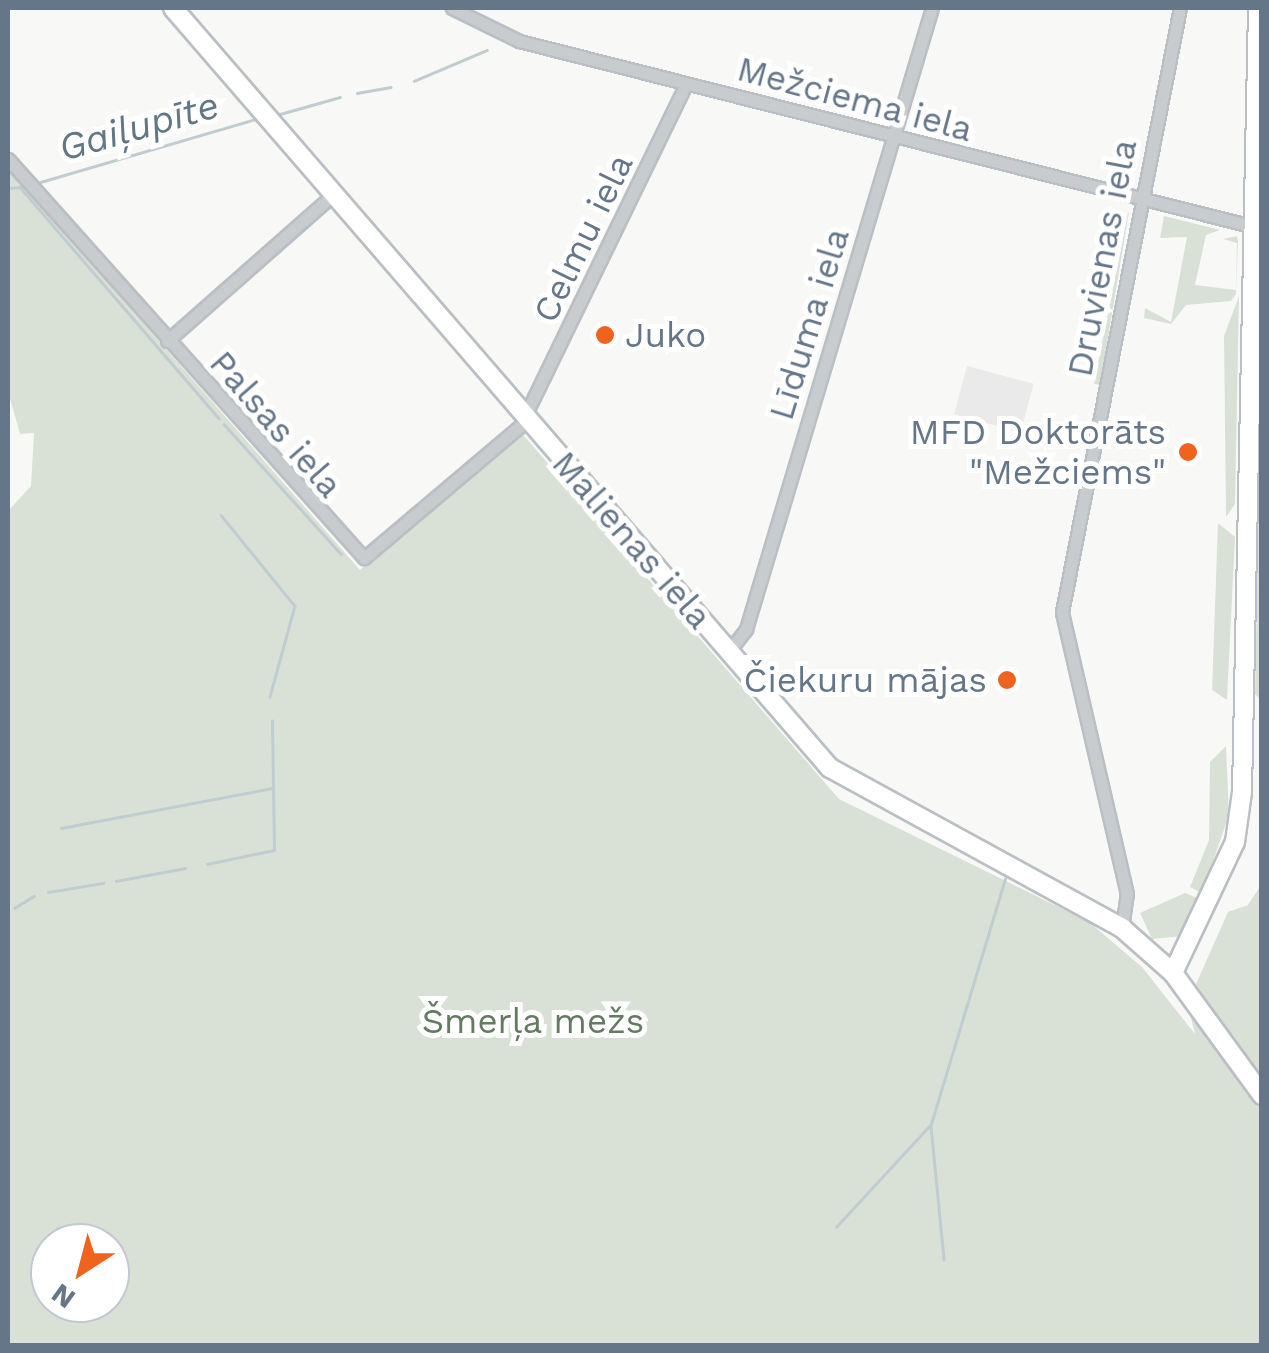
<!DOCTYPE html>
<html>
<head>
<meta charset="utf-8">
<style>
  body { margin:0 }
  #map { position:relative; width:1269px; height:1353px; overflow:hidden; background:#f8f9f6; font-family:"Work Sans",sans-serif }
  div>[style] { position:absolute }
  .built>* { inset:0; background:#e9eae9; transform-origin:0 0 }
  .green>* { inset:0; background:#d9e1d6 }
  .stream>* { height:2.5px; margin:-1.25px; padding:0 1.25px; transform-origin:1.25px; border-radius:1.25px; background:#c1ccd1 }
  .roads { filter:drop-shadow(2px 0 #babfc4) drop-shadow(-2px 0 #babfc4) drop-shadow(0 2px #babfc4) drop-shadow(0 -2px #babfc4) }
  .street>* { height:11px; margin:-5.5px; padding:0 5.5px; transform-origin:5.5px; border-radius:5.5px; background:#c8cccf }
  .secondary>* { height:18px; margin:-9px; padding:0 9px; transform-origin:9px; border-radius:9px; background:#fff }
  .dots>* { width:28px; height:28px; translate:-50% -50%; box-sizing:border-box; border:5px solid #fff; border-radius:50% }
  span { translate:-50% -50%; white-space:nowrap; text-align:center; line-height:1.15; -webkit-text-stroke:10px #fff; paint-order:stroke }
  .street-label { font-size:35px; color:#657689 }
  .poi-label { font-size:35px; color:#657689 }
  .left { translate:0 -50%; text-align:left }
  .right { translate:-100% -50%; text-align:right }
  .park-label { font-size:35px; color:#647a61 }
  .water-label { font-size:38px; color:#617784; font-style:italic }
  .frame { position:absolute; inset:0; border:10px solid #657689; pointer-events:none }
  .north { position:absolute; left:30px; top:1223px; width:100px; height:100px; box-sizing:border-box; background:#fff; border:2px solid #c1c8d0; border-radius:50%; rotate:216deg; font-size:28px; font-weight:700; line-height:40px; text-align:center; color:#657689 }
  .north::after { content:''; display:block; margin:auto; width:35px; height:45px; background:#ef631f; clip-path:polygon(50% 0,100% 100%,50% 72%,0 100%) }
</style>
</head>
<body>
<div id="map">
  <div class="built">
    <div style="left:967px;top:366px;width:69px;height:50px;rotate:15deg"></div>
  </div>
  <div class="green">
    <div style="clip-path:polygon(evenodd,8px 169px,360px 570px,519px 430px,839px 799px,1089px 922px,1142px 967px,1195px 1034px,1188px 1006px,1261px 1106px,1261px 1345px,8px 1345px,8px 511px,31px 486px,34px 433px,20px 434px,8px 391px,8px 169px,50px 1243px,110px 1243px,110px 1303px,50px 1303px,50px 1243px)"></div>
    <div style="clip-path:polygon(1129px 212px,1100px 385px,1094px 384px,1128px 213px)"></div>
    <div style="clip-path:polygon(1164px 216px,1220px 230px,1206px 235px,1195px 285px,1236px 290px,1237px 243px,1223px 239px,1237px 236px,1238px 241px,1236px 294px,1231px 301px,1186px 305px,1171px 324px,1144px 318px,1145px 308px,1171px 322px,1187px 237px,1160px 238px)"></div>
    <div style="clip-path:polygon(1239px 296px,1235px 504px,1226px 517px,1224px 336px)"></div>
    <div style="clip-path:polygon(1261px 376px,1261px 700px,1255px 694px)"></div>
    <div style="clip-path:polygon(1218px 523px,1235px 537px,1227px 700px,1212px 690px)"></div>
    <div style="clip-path:polygon(1226px 746px,1229px 815px,1202px 893px,1190px 887px,1209px 840px,1210px 762px)"></div>
    <div style="clip-path:polygon(1261px 885px,1261px 1081px,1196px 984px,1228px 912px,1248px 905px)"></div>
    <div style="clip-path:polygon(1185px 893px,1200px 899px,1183px 936px,1152px 939px,1140px 913px)"></div>
  </div>
  <div class="stream">
    <div style="left:414px;top:81px;width:79px;rotate:-23deg"></div>
    <div style="left:357px;top:93px;width:34px;rotate:-10deg"></div>
    <div style="left:280px;top:114px;width:62px;rotate:-15.8deg"></div>
    <div style="left:37px;top:183px;width:228px;rotate:-16.3deg"></div>
    <div style="left:20px;top:187px;width:305px;rotate:49.3deg"></div>
    <div style="left:8px;top:188px;width:16px;rotate:-4deg"></div>
    <div style="left:224px;top:424px;width:175px;rotate:48deg"></div>
    <div style="left:221px;top:515px;width:117px;rotate:50.9deg"></div>
    <div style="left:295px;top:606px;width:94px;rotate:105.4deg"></div>
    <div style="left:61px;top:828px;width:216px;rotate:-10.7deg"></div>
    <div style="left:207px;top:864px;width:68px;rotate:-11.8deg"></div>
    <div style="left:274px;top:850px;width:129px;rotate:-90.9deg"></div>
    <div style="left:116px;top:881px;width:70px;rotate:-10.7deg"></div>
    <div style="left:48px;top:892px;width:56px;rotate:-9.3deg"></div>
    <div style="left:14px;top:908px;width:23px;rotate:-31deg"></div>
    <div style="left:931px;top:1126px;width:134px;rotate:84.4deg"></div>
    <div style="left:836px;top:1227px;width:140px;rotate:-47.3deg"></div>
    <div style="left:931px;top:1124px;width:256px;rotate:-73.2deg"></div>
  </div>
  <div class="roads">
    <div class="street">
      <div style="left:452px;top:8px;width:75px;rotate:26.2deg"></div>
      <div style="left:519px;top:41px;width:755px;rotate:14.18deg"></div>
      <div style="left:8px;top:159px;width:535px;rotate:48.26deg"></div>
      <div style="left:364px;top:558px;width:204px;rotate:-40.2deg"></div>
      <div style="left:520px;top:426px;width:380px;rotate:-64.1deg"></div>
      <div style="left:167px;top:341px;width:224px;rotate:-41.4deg"></div>
      <div style="left:729px;top:651px;width:28px;rotate:-52deg"></div>
      <div style="left:746px;top:629px;width:648px;rotate:-73.33deg"></div>
      <div style="left:1122px;top:928px;width:34px;rotate:-82deg"></div>
      <div style="left:1127px;top:894px;width:289px;rotate:-103deg"></div>
      <div style="left:1062px;top:612px;width:615px;rotate:-78.95deg"></div>
    </div>
    <div class="secondary">
      <div style="left:173px;top:8px;width:1005px;rotate:49.16deg"></div>
      <div style="left:830px;top:768px;width:333px;rotate:28.7deg"></div>
      <div style="left:1122px;top:928px;width:68px;rotate:41.4deg"></div>
      <div style="left:1173px;top:973px;width:151px;rotate:53.9deg"></div>
      <div style="left:1173px;top:973px;width:145px;rotate:-64.7deg"></div>
      <div style="left:1235px;top:842px;width:50px;rotate:-82deg"></div>
      <div style="left:1242px;top:792px;width:784px;rotate:-88.83deg"></div>
    </div>
  </div>
  <div class="dots">
    <div style="left:605px;top:335px;background:#ef631f"></div>
    <div style="left:1188px;top:452px;background:#ef631f"></div>
    <div style="left:1007px;top:680px;background:#ef631f"></div>
  </div>
  <div class="street-label">
    <span style="left:855px;top:99px;rotate:15deg">Mežciema iela</span>
    <span style="left:583px;top:238px;rotate:-64deg">Celmu iela</span>
    <span style="left:1102px;top:258px;rotate:-79deg">Druvienas iela</span>
    <span style="left:809px;top:324px;rotate:-73deg">Līduma iela</span>
    <span style="left:276px;top:424px;rotate:49deg">Palsas iela</span>
    <span style="left:632px;top:540px;rotate:49deg">Malienas iela</span>
  </div>
  <div class="poi-label">
    <span class="left" style="left:625px;top:335px">Juko</span>
    <span class="right" style="left:1166px;top:452px">MFD Doktorāts<br>"Mežciems"</span>
    <span class="right" style="left:987px;top:680px">Čiekuru mājas</span>
  </div>
  <div class="park-label">
    <span style="left:533px;top:1021px">Šmerļa mežs</span>
  </div>
  <div class="water-label">
    <span style="left:139px;top:127px;rotate:-16deg">Gaiļupīte</span>
  </div>
  <div class="frame"></div>
  <div class="north">N</div>
</div>
</body>
</html>
